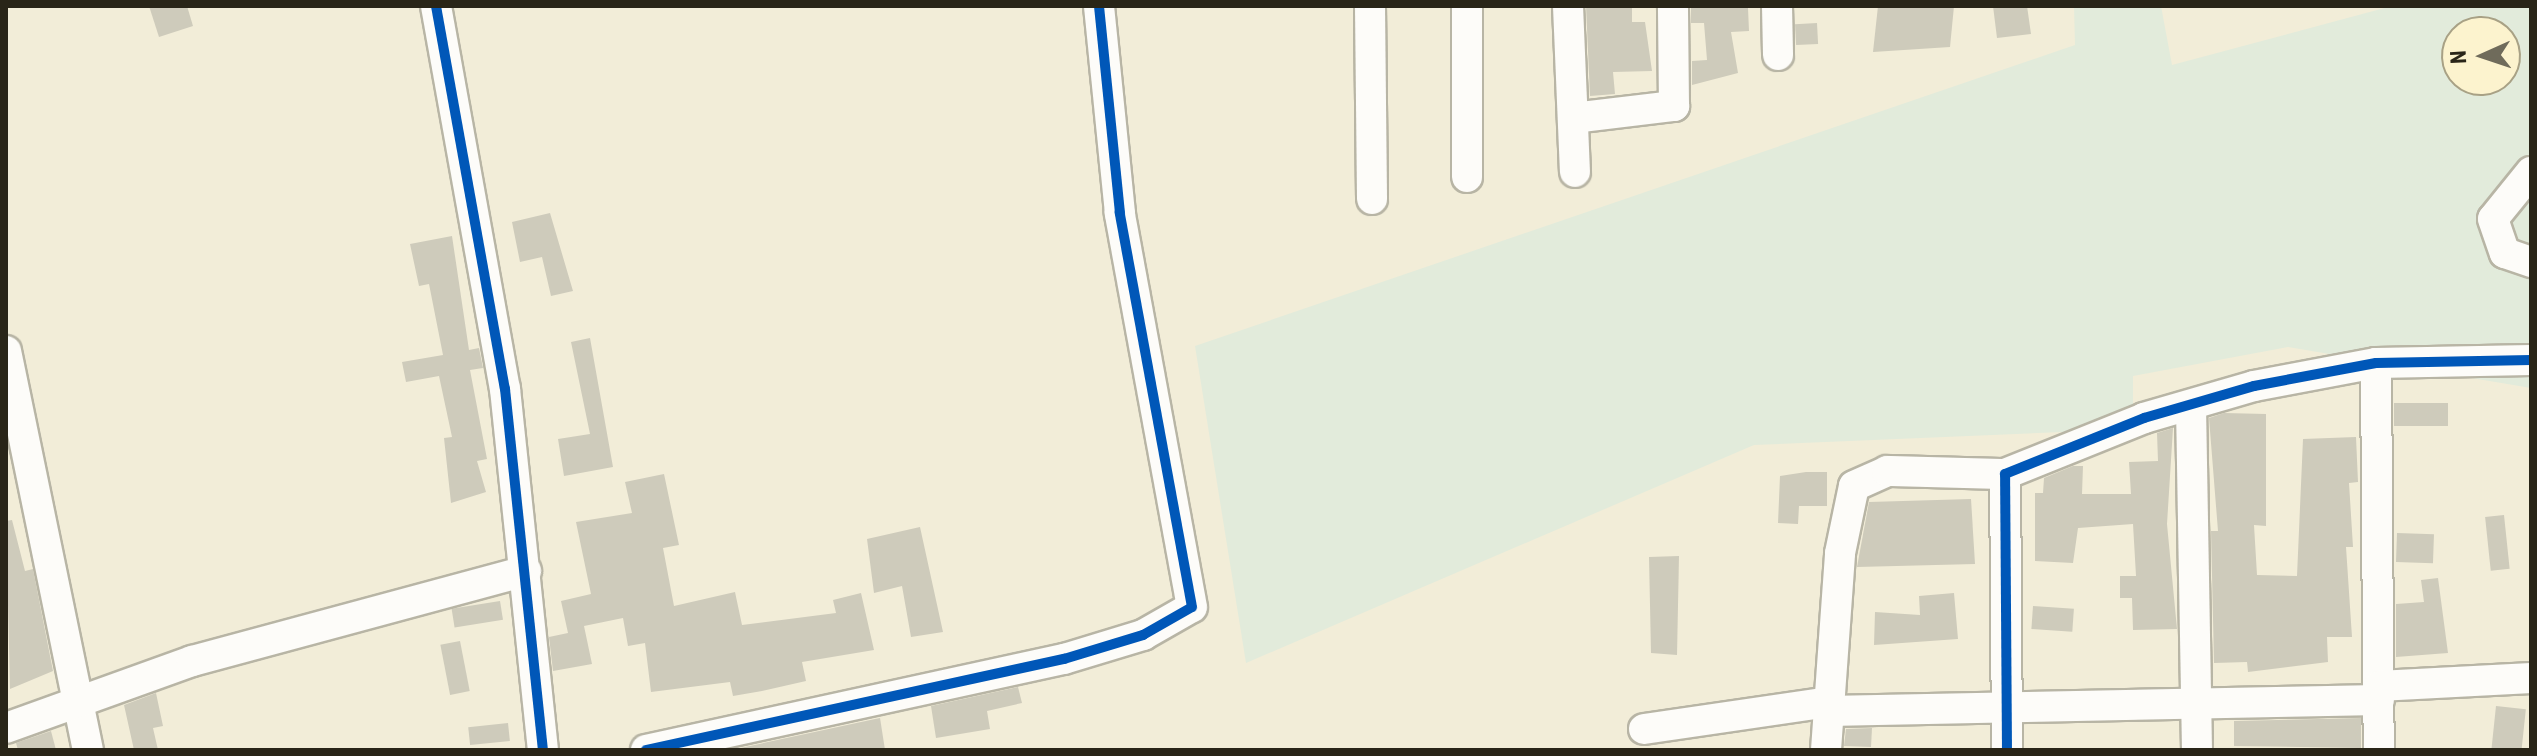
<!DOCTYPE html>
<html>
<head>
<meta charset="utf-8">
<style>
  body { margin:0 }
  #map { position:relative; width:2537px; height:756px; overflow:hidden; background:#f2edd8; font-family:"Roboto Condensed",sans-serif }
  div>[style] { position:absolute }
  .green>* { inset:0; background:#e2ebdb }
  .building>* { inset:0; background:#cecbbb; transform-origin:0 0 }
  .roads { filter:drop-shadow(2px 0 #b8b5a5) drop-shadow(-2px 0 #b8b5a5) drop-shadow(0 2px #b8b5a5) drop-shadow(0 -2px #b8b5a5) }
  .minor>* { height:30px; margin:-15px; padding:0 15px; transform-origin:15px; border-radius:15px; background:#fdfcf9 }
  .cycleway>* { height:10px; margin:-5px; padding:0 5px; transform-origin:5px; border-radius:5px; background:#0057b8 }
  span { translate:-50% -50%; white-space:nowrap; text-align:center; line-height:1.15; -webkit-text-stroke:6px #fcf3ce; paint-order:stroke }
  .frame { position:absolute; inset:0; border:8px solid #292518; pointer-events:none }
  .north { position:absolute; left:2441px; top:16px; width:80px; height:80px; box-sizing:border-box; background:#fcf3ce; border:2px solid #a8a185; border-radius:50%; rotate:267deg; font-size:22px; font-weight:700; line-height:32px; text-align:center; color:#292518 }
  .north::after { content:''; display:block; margin:auto; width:28px; height:36px; background:#6f6b5b; clip-path:polygon(50% 0,100% 100%,50% 72%,0 100%) }
</style>
</head>
<body>
<div id="map">
  <div class="green">
    <div style="clip-path:polygon(evenodd,2074px 6px,2161px 6px,2172px 65px,2392px 6px,2531px 6px,2531px 388px,2288px 347px,2133px 376px,2133px 429px,1754px 445px,1246px 663px,1195px 346px,2075px 45px,2074px 6px,2457px 32px,2505px 32px,2505px 80px,2457px 80px,2457px 32px)"></div>
  </div>
  <div class="building">
    <div style="clip-path:polygon(149px 6px,187px 6px,193px 26px,159px 37px)"></div>
    <div style="clip-path:polygon(1586px 6px,1632px 6px,1632px 22px,1645px 22px,1652px 71px,1613px 72px,1615px 94px,1590px 96px)"></div>
    <div style="clip-path:polygon(1691px 6px,1748px 8px,1749px 31px,1731px 32px,1738px 73px,1692px 85px,1692px 61px,1707px 60px,1704px 23px,1691px 23px)"></div>
    <div style="clip-path:polygon(1878px 6px,1954px 6px,1950px 47px,1873px 52px)"></div>
    <div style="clip-path:polygon(1993px 6px,2027px 6px,2031px 34px,1997px 38px)"></div>
    <div style="left:1817px;top:23px;width:21px;height:22px;rotate:87deg"></div>
    <div style="clip-path:polygon(550px 213px,573px 291px,551px 296px,542px 257px,520px 262px,512px 222px)"></div>
    <div style="clip-path:polygon(452px 236px,469px 350px,479px 348px,483px 368px,470px 370px,487px 459px,477px 461px,486px 492px,451px 503px,444px 438px,452px 437px,439px 376px,406px 382px,402px 362px,443px 355px,429px 284px,419px 286px,410px 244px)"></div>
    <div style="clip-path:polygon(590px 338px,613px 467px,564px 476px,558px 439px,590px 434px,571px 342px)"></div>
    <div style="left:2448px;top:403px;width:23px;height:54px;rotate:90deg"></div>
    <div style="clip-path:polygon(2224px 413px,2266px 414px,2266px 526px,2254px 525px,2257px 575px,2297px 576px,2303px 439px,2356px 437px,2358px 482px,2349px 483px,2353px 547px,2346px 547px,2352px 637px,2327px 637px,2328px 662px,2248px 672px,2247px 662px,2214px 663px,2211px 531px,2218px 531px,2209px 418px)"></div>
    <div style="clip-path:polygon(2173px 428px,2167px 524px,2177px 629px,2133px 630px,2132px 598px,2120px 598px,2120px 576px,2136px 576px,2133px 524px,2078px 528px,2073px 563px,2035px 561px,2035px 493px,2043px 493px,2044px 478px,2073px 466px,2083px 466px,2082px 494px,2131px 494px,2129px 462px,2158px 461px,2157px 433px)"></div>
    <div style="clip-path:polygon(1806px 472px,1827px 472px,1827px 506px,1799px 506px,1798px 524px,1778px 523px,1780px 476px)"></div>
    <div style="clip-path:polygon(664px 474px,679px 545px,663px 548px,674px 606px,735px 592px,742px 625px,836px 613px,833px 600px,861px 593px,874px 650px,802px 662px,806px 681px,762px 691px,733px 696px,730px 682px,651px 692px,645px 643px,628px 646px,623px 618px,584px 626px,592px 664px,553px 671px,549px 637px,568px 633px,561px 601px,591px 594px,576px 522px,632px 513px,625px 482px)"></div>
    <div style="clip-path:polygon(1971px 499px,1975px 564px,1857px 567px,1869px 502px)"></div>
    <div style="left:2504px;top:515px;width:54px;height:19px;rotate:84deg"></div>
    <div style="clip-path:polygon(12px 520px,25px 571px,33px 569px,53px 671px,10px 689px,6px 521px)"></div>
    <div style="clip-path:polygon(920px 527px,943px 632px,911px 637px,902px 586px,874px 593px,867px 539px)"></div>
    <div style="left:2397px;top:533px;width:37px;height:29px;rotate:2deg"></div>
    <div style="clip-path:polygon(1679px 556px,1677px 655px,1651px 653px,1649px 557px)"></div>
    <div style="clip-path:polygon(2438px 578px,2448px 653px,2396px 657px,2396px 604px,2424px 602px,2421px 580px)"></div>
    <div style="clip-path:polygon(1954px 593px,1958px 639px,1874px 645px,1875px 612px,1920px 615px,1919px 596px)"></div>
    <div style="left:500px;top:601px;width:19px;height:49px;rotate:81deg"></div>
    <div style="left:2033px;top:606px;width:41px;height:23px;rotate:4deg"></div>
    <div style="left:460px;top:641px;width:51px;height:20px;rotate:79deg"></div>
    <div style="clip-path:polygon(1018px 687px,1022px 703px,987px 711px,990px 729px,936px 738px,931px 706px)"></div>
    <div style="clip-path:polygon(156px 693px,163px 726px,153px 728px,158px 750px,134px 750px,124px 705px)"></div>
    <div style="left:2496px;top:706px;width:30px;height:44px;rotate:6deg"></div>
    <div style="clip-path:polygon(880px 718px,885px 750px,731px 750px,875px 719px)"></div>
    <div style="clip-path:polygon(2361px 718px,2361px 748px,2234px 746px,2234px 721px)"></div>
    <div style="left:508px;top:723px;width:18px;height:40px;rotate:84deg"></div>
    <div style="clip-path:polygon(1872px 728px,1871px 747px,1844px 746px,1846px 729px)"></div>
    <div style="clip-path:polygon(51px 731px,56px 750px,18px 750px,16px 743px)"></div>
  </div>
  <div class="roads">
    <div class="minor">
      <div style="left:436px;top:6px;width:389px;rotate:79.8deg"></div>
      <div style="left:505px;top:389px;width:363px;rotate:84deg"></div>
      <div style="left:1370px;top:6px;width:193px;rotate:89.4deg"></div>
      <div style="left:1467px;top:6px;width:171px;rotate:90deg"></div>
      <div style="left:1568px;top:6px;width:166px;rotate:87.6deg"></div>
      <div style="left:1777px;top:6px;width:49px;rotate:88.8deg"></div>
      <div style="left:1573px;top:118px;width:102px;rotate:-6.8deg"></div>
      <div style="left:1674px;top:106px;width:100px;rotate:-90.6deg"></div>
      <div style="left:2531px;top:172px;width:60px;rotate:129deg"></div>
      <div style="left:2493px;top:219px;width:36px;rotate:71deg"></div>
      <div style="left:2505px;top:253px;width:28px;rotate:19deg"></div>
      <div style="left:6px;top:351px;width:407px;rotate:78.4deg"></div>
      <div style="left:2376px;top:363px;width:387px;rotate:89.6deg"></div>
      <div style="left:2191px;top:406px;width:344px;rotate:89deg"></div>
      <div style="left:2379px;top:686px;width:152px;rotate:-3deg"></div>
      <div style="left:1828px;top:711px;width:551px;rotate:-1.14deg"></div>
      <div style="left:6px;top:728px;width:198px;rotate:-19.8deg"></div>
      <div style="left:192px;top:661px;width:346px;rotate:-15.1deg"></div>
      <div style="left:1644px;top:729px;width:187px;rotate:-8.3deg"></div>
      <div style="left:646px;top:750px;width:428px;rotate:-12.3deg"></div>
      <div style="left:1064px;top:659px;width:83px;rotate:-16.9deg"></div>
      <div style="left:1143px;top:635px;width:56px;rotate:-29.7deg"></div>
      <div style="left:1192px;top:607px;width:401px;rotate:-100.4deg"></div>
      <div style="left:1120px;top:213px;width:208px;rotate:-95.8deg"></div>
      <div style="left:1826px;top:750px;width:197px;rotate:-85.9deg"></div>
      <div style="left:1840px;top:553px;width:68px;rotate:-78.2deg"></div>
      <div style="left:1854px;top:486px;width:36px;rotate:-24deg"></div>
      <div style="left:1887px;top:471px;width:118px;rotate:1.5deg"></div>
      <div style="left:2007px;top:750px;width:276px;rotate:-90.4deg"></div>
      <div style="left:2005px;top:474px;width:150px;rotate:-21.9deg"></div>
      <div style="left:2144px;top:418px;width:115px;rotate:-16.2deg"></div>
      <div style="left:2254px;top:386px;width:124px;rotate:-10.7deg"></div>
      <div style="left:2376px;top:363px;width:155px;rotate:-1.1deg"></div>
    </div>
  </div>
  <div class="cycleway">
    <div style="left:436px;top:6px;width:389px;rotate:79.8deg"></div>
    <div style="left:505px;top:389px;width:363px;rotate:84deg"></div>
    <div style="left:646px;top:750px;width:428px;rotate:-12.3deg"></div>
    <div style="left:1064px;top:659px;width:83px;rotate:-16.9deg"></div>
    <div style="left:1143px;top:635px;width:56px;rotate:-29.7deg"></div>
    <div style="left:1192px;top:607px;width:401px;rotate:-100.4deg"></div>
    <div style="left:1120px;top:213px;width:208px;rotate:-95.8deg"></div>
    <div style="left:2007px;top:750px;width:276px;rotate:-90.4deg"></div>
    <div style="left:2005px;top:474px;width:150px;rotate:-21.9deg"></div>
    <div style="left:2144px;top:418px;width:115px;rotate:-16.2deg"></div>
    <div style="left:2254px;top:386px;width:124px;rotate:-10.7deg"></div>
    <div style="left:2376px;top:363px;width:155px;rotate:-1.1deg"></div>
  </div>
  <div class="frame"></div>
  <div class="north">N</div>
</div>
</body>
</html>
